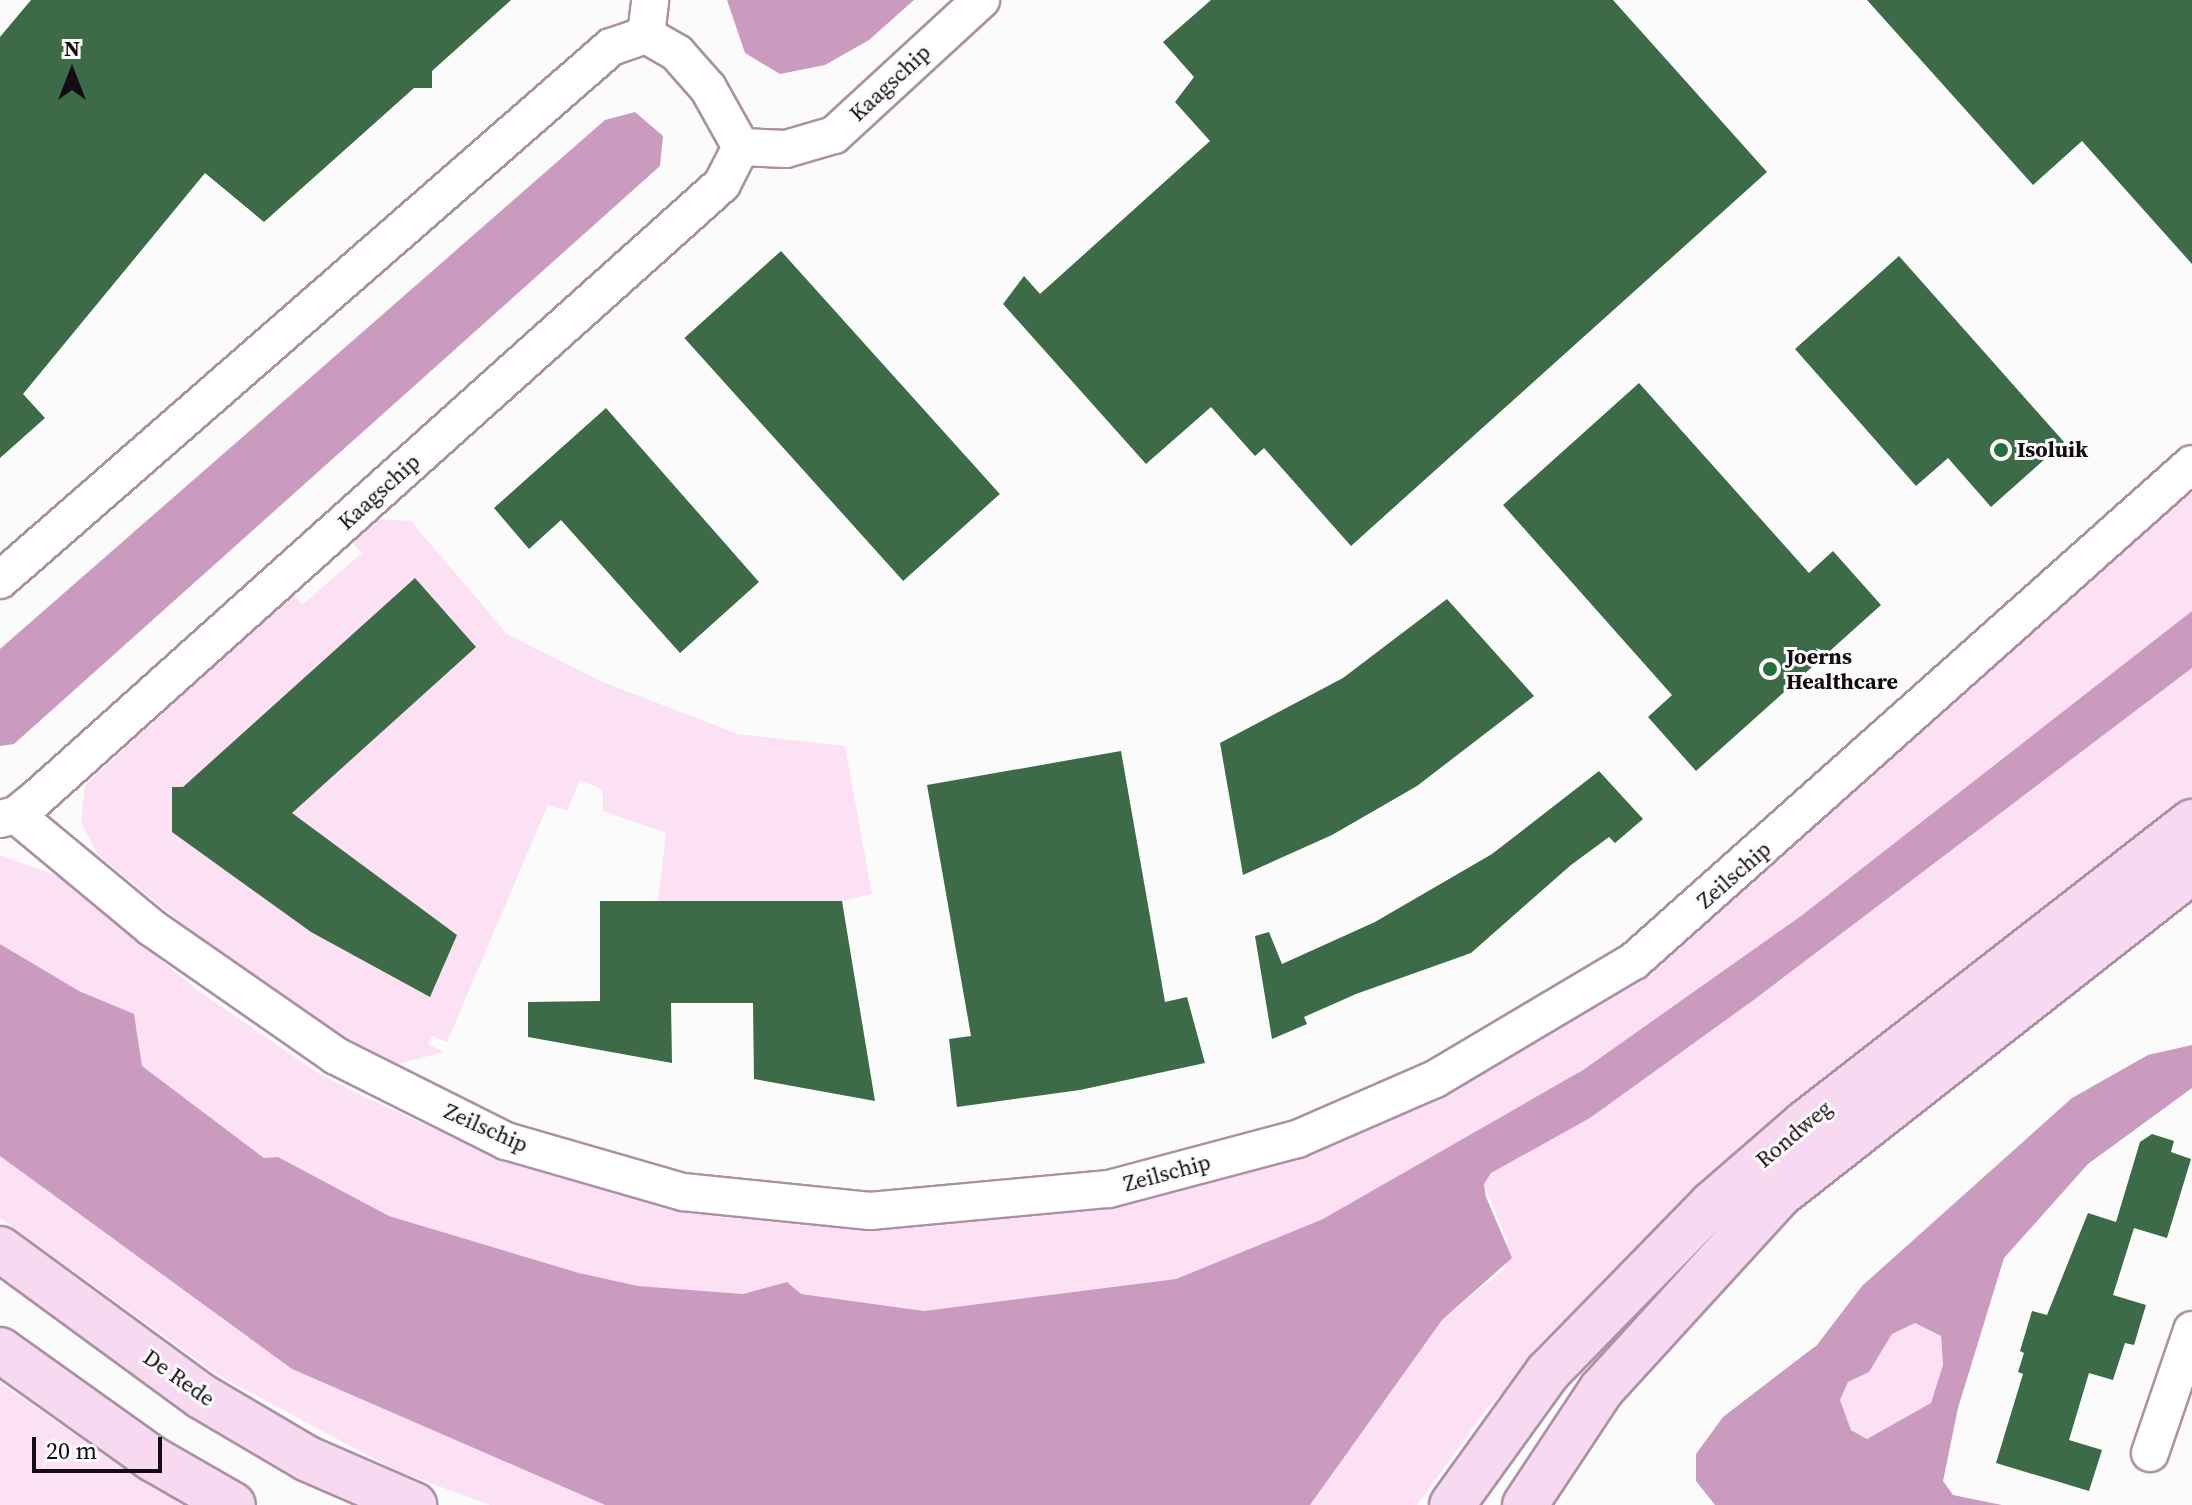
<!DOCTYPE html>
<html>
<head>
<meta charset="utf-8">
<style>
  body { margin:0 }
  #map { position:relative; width:2192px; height:1505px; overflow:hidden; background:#fbfbfb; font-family:"Source Serif 4",serif }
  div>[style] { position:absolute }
  .green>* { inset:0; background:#fce1f5 }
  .water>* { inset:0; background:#cb9abf }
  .building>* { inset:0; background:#3d6a47; transform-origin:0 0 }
  .roads { filter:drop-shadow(2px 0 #ab91a4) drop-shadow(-2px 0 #ab91a4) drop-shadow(0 2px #ab91a4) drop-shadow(0 -2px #ab91a4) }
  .minor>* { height:36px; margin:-18px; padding:0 18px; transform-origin:18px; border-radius:18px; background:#fff }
  .secondary>* { height:44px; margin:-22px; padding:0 22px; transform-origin:22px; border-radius:22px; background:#f7d9f1 }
  .dots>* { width:22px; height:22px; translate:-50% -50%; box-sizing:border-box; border:4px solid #fbfbfb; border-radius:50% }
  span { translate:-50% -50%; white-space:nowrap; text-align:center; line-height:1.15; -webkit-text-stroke:6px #fbfbfb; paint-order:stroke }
  .street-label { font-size:22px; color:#150c13 }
  .poi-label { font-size:22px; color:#150c13; font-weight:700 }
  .left { translate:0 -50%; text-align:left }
  .north { position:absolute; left:32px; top:32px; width:80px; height:80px; -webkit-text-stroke:6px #fbfbfb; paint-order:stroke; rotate:0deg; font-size:22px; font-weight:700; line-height:32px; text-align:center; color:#150c13 }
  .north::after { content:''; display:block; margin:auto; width:28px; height:36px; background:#150c13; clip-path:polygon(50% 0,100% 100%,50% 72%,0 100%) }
  .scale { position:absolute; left:32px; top:1437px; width:130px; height:36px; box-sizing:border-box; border:4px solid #150c13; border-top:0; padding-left:10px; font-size:24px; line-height:28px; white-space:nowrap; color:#150c13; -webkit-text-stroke:6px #fbfbfb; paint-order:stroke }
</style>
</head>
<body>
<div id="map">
  <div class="green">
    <div style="clip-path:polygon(2192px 487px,2192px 611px,1801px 916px,1583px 1070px,1460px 1144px,1323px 1219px,1176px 1279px,924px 1311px,801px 1294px,787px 1282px,743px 1294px,638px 1286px,579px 1273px,389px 1216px,278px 1157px,264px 1158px,142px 1066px,133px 1014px,79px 991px,0 944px,0 855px,60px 877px,196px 989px,315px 1071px,360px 1095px,446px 1134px,636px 1192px,1115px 1202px,1202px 1184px,1310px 1152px,1397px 1117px,1540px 1041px,1638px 975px,1704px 923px)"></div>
    <div style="clip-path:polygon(376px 519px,411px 521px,507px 634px,600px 681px,738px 734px,845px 746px,872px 894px,842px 901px,658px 901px,666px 833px,603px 811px,603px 790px,580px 780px,567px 811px,548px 805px,447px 1042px,432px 1036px,428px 1044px,444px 1052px,394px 1065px,338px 1036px,216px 951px,98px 855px,81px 822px,85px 785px,293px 594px,303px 604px,362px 553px,352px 542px)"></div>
    <div style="clip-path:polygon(2192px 668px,2192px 811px,1708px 1196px,1488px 1407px,1417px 1505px,1310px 1505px,1442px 1320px,1504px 1269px,1507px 1240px,1484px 1184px,1491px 1173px,1590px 1118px,1755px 999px)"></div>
    <div style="clip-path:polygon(0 1156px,292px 1369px,605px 1505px,490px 1505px,395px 1470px,218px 1375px,0 1218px)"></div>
    <div style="clip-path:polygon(1915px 1323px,1941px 1336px,1943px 1365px,1931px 1404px,1868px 1439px,1851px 1430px,1840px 1400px,1848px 1382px,1869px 1372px,1892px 1334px)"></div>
    <div style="clip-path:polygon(0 1383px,122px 1467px,182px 1505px,0 1505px)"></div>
  </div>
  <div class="water">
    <div style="clip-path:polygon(727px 0,914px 0,869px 40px,825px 65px,780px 74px,745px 53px)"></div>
    <div style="clip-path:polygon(635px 112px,663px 136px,660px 166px,14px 744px,0 746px,0 649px,605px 120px)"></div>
    <div style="clip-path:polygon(2192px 611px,2192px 668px,1755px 999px,1590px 1118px,1491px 1173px,1484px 1184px,1486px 1197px,1512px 1258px,1442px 1320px,1310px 1505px,605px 1505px,292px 1369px,0 1156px,0 944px,79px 991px,134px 1014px,142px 1066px,264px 1158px,278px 1157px,389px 1216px,579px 1273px,638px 1286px,743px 1294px,787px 1282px,801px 1294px,924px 1311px,1176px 1279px,1323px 1219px,1583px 1070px,1801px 916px)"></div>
    <div style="clip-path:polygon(evenodd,2192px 1045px,2192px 1088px,2088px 1164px,2004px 1258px,1958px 1408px,1943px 1481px,1953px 1495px,2002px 1505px,1715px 1505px,1696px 1481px,1696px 1454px,1723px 1417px,1817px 1345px,1862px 1286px,2072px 1098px,2148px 1055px,2192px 1045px,1915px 1323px,1941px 1336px,1943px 1365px,1931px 1403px,1867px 1439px,1851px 1430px,1840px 1400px,1848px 1382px,1869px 1372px,1892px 1334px,1915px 1323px)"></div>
  </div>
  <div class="building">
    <div style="clip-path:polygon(31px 0,511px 0,432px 71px,432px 88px,414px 88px,264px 222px,205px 173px,23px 394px,45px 418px,0 458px,0 37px)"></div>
    <div style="clip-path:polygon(1211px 0,1613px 0,1767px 172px,1351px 546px,1264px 448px,1255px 456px,1211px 407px,1146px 464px,1003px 304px,1024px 276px,1040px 294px,1210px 141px,1175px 102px,1194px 77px,1163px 42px)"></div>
    <div style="clip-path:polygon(1867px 0,2192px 0,2192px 264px,2082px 141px,2033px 185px)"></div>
    <div style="left:781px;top:251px;width:327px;height:130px;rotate:48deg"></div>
    <div style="clip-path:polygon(1899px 256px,2064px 442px,1991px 507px,1948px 458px,1916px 486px,1795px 349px)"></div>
    <div style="clip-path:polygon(1639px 383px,1809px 573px,1833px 551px,1881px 605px,1696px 771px,1648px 717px,1672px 695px,1503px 505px)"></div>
    <div style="clip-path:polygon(606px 408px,759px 582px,680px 653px,561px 520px,529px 549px,494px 508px)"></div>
    <div style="clip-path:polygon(415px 578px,476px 647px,292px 813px,457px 935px,430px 997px,311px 932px,172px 832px,172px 787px,183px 787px)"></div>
    <div style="clip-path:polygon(1447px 599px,1534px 696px,1417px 786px,1332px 835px,1243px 875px,1220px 743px,1343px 678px)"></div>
    <div style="clip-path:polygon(1121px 751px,1165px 1002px,1187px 997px,1205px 1063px,1080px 1090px,957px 1107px,949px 1039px,971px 1036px,927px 785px)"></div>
    <div style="clip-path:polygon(1599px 771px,1643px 819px,1615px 843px,1609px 837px,1571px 865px,1471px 953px,1356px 994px,1304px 1017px,1307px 1024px,1272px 1039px,1255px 936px,1269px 932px,1282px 964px,1375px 922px,1492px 854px)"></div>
    <div style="clip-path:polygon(600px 901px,842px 901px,875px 1101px,754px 1079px,753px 1003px,671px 1003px,672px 1063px,528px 1037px,528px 1002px,600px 1001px)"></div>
    <div style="clip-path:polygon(2152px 1134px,2174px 1141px,2171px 1152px,2191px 1159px,2167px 1238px,2134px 1228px,2113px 1295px,2146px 1305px,2134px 1345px,2125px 1343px,2113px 1380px,2089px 1373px,2069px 1440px,2102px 1450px,2089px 1491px,1996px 1463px,2023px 1374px,2018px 1372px,2024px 1353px,2020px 1351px,2032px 1311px,2047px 1315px,2088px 1213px,2116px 1222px,2140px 1142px)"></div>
  </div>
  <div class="roads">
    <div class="minor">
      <div style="left:646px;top:35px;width:36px;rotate:30deg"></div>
      <div style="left:677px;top:53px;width:47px;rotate:48.5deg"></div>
      <div style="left:708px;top:88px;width:68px;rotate:60.8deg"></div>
      <div style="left:0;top:580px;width:811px;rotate:-41.1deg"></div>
      <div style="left:611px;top:47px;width:37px;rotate:-19deg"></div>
      <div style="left:646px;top:35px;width:35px;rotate:-83deg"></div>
      <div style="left:16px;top:815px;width:177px;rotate:39.7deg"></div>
      <div style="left:152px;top:928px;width:224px;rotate:34.8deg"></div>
      <div style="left:336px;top:1056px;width:190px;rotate:26.6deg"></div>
      <div style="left:506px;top:1141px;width:184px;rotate:16.1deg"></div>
      <div style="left:683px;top:1192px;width:188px;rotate:5.8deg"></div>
      <div style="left:870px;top:1211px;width:240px;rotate:-5.3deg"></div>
      <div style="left:1109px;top:1189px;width:195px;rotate:-14.9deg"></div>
      <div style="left:1297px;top:1139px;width:150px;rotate:-23.5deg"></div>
      <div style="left:1435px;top:1079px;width:231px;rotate:-30.7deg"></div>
      <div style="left:1634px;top:961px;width:747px;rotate:-41.69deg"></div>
      <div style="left:0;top:819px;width:16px;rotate:-14deg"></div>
      <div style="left:16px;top:815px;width:27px;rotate:-39deg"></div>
      <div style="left:37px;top:798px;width:920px;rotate:-41.87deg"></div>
      <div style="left:722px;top:184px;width:42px;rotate:-62.8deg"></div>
      <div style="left:741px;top:147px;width:45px;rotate:2.5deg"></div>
      <div style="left:786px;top:149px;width:50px;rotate:-16.3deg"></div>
      <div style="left:834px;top:135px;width:200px;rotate:-42.6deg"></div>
      <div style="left:2150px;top:1453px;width:130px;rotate:-71.1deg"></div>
    </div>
    <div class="secondary">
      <div style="left:0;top:1249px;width:249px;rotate:36.2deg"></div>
      <div style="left:201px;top:1396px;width:124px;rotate:30.5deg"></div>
      <div style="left:308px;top:1459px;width:116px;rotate:23.5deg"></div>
      <div style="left:0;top:1350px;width:188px;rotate:35.5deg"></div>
      <div style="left:153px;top:1459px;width:92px;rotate:29.9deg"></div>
      <div style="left:1452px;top:1505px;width:164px;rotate:-54.2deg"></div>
      <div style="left:1548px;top:1372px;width:235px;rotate:-45.7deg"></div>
      <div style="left:1712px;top:1204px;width:122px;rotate:-41deg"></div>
      <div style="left:1804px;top:1124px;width:492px;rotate:-37.9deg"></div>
      <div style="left:1525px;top:1505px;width:138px;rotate:-56.5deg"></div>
      <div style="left:1601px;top:1390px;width:264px;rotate:-47.6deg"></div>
      <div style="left:1779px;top:1195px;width:525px;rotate:-38.11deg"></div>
    </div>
  </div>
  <div class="dots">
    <div style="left:2001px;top:450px;background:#266e3b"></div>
    <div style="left:1770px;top:669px;background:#266e3b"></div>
  </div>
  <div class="street-label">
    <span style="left:890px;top:83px;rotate:-43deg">Kaagschip</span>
    <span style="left:379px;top:492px;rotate:-42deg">Kaagschip</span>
    <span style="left:1734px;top:875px;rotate:-41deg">Zeilschip</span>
    <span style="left:486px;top:1128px;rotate:24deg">Zeilschip</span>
    <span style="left:1794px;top:1134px;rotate:-40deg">Rondweg</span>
    <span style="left:1167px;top:1173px;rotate:-15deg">Zeilschip</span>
    <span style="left:179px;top:1378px;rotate:35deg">De Rede</span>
  </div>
  <div class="poi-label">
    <span class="left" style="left:2017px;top:450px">Isoluik</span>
    <span class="left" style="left:1786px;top:669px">Joerns<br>Healthcare</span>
  </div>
  <div class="north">N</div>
  <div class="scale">20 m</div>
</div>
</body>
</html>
